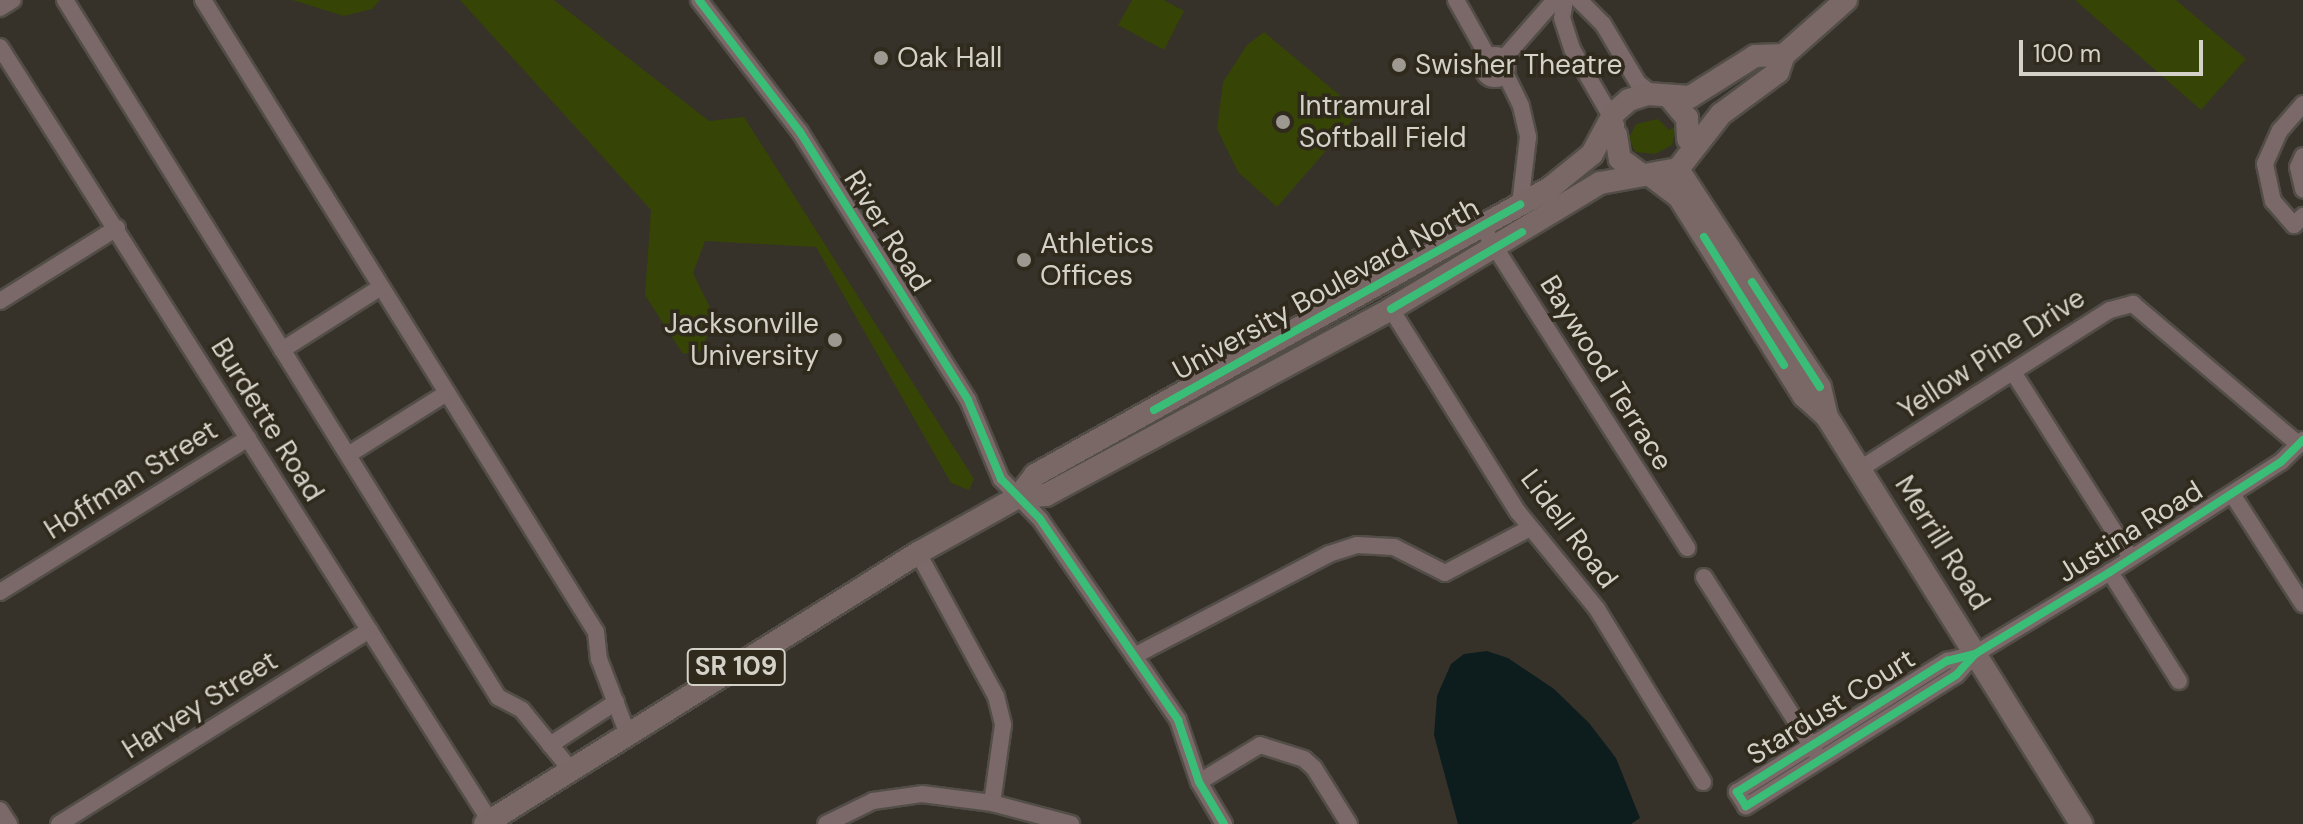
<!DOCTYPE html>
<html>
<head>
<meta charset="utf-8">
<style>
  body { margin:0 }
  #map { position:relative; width:2303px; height:824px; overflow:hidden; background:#36322a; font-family:"DM Sans",sans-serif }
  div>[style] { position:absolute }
  .green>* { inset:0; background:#364406 }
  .water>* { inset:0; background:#0d1d1e }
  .roads { filter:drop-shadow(2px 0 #524e47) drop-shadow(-2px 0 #524e47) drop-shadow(0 2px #524e47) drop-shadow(0 -2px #524e47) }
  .minor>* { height:16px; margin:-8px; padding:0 8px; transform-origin:8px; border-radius:8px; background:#7b6868 }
  .minor>.ring { margin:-8px; padding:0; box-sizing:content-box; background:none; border:16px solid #7b6868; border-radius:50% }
  .major>* { height:22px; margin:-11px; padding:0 11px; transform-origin:11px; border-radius:11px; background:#7a6866 }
  .cycleway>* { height:8px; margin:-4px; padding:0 4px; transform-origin:4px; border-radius:4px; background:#3abd76 }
  .dots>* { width:22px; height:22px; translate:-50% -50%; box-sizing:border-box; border:4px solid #302a1d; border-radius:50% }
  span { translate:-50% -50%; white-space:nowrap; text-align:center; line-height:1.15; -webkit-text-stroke:7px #302a1d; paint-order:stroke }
  .shield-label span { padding:2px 6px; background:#302a1d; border:2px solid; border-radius:6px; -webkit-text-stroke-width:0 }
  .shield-label { font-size:26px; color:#d4d1c8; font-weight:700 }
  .poi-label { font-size:28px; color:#d4d1c8 }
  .left { translate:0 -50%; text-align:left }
  .right { translate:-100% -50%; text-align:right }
  .street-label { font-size:28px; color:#d4d1c8 }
  .scale { position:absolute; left:2019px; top:40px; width:184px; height:36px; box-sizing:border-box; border:4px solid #d4d1c8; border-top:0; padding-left:10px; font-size:24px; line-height:28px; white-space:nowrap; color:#d4d1c8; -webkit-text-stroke:6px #302a1d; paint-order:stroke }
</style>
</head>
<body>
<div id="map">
  <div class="green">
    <div style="clip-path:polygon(292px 0,380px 0,372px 9px,344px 16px)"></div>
    <div style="clip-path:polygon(460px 0,554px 0,709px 121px,744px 117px,974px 479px,969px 490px,951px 483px,816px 247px,705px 241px,693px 273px,715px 318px,701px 350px,683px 354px,645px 295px,651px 210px)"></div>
    <div style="clip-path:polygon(1132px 0,1164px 0,1184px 11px,1164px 50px,1118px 25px)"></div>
    <div style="clip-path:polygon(2075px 0,2176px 0,2246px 59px,2201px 110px)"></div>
    <div style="clip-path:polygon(1264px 32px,1355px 108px,1356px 116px,1277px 207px,1238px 172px,1217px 129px,1223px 82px,1247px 45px)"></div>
    <div style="clip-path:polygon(1658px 119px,1669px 130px,1677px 126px,1672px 145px,1655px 154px,1635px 152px,1629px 138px,1636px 124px)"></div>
  </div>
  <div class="water">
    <div style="clip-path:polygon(1487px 651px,1508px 658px,1554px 689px,1589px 723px,1616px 758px,1640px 818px,1631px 824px,1458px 824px,1434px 735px,1437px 696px,1451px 664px,1464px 654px)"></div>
  </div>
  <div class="roads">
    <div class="minor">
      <div style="left:65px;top:0;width:821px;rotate:58.15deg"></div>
      <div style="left:498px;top:697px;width:27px;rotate:28deg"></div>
      <div style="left:522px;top:710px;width:77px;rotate:50.8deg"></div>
      <div style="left:203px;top:0;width:744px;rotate:58.13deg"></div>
      <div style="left:596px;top:632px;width:27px;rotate:84deg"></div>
      <div style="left:599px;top:659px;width:81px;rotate:69.1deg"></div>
      <div style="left:699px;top:0;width:166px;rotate:52.6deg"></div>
      <div style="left:800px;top:132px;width:316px;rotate:57.9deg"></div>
      <div style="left:968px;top:400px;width:86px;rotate:67.3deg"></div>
      <div style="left:1001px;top:479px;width:56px;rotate:45.7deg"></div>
      <div style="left:1040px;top:519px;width:244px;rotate:55.5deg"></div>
      <div style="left:1178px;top:720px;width:65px;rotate:71.3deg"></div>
      <div style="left:1199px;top:782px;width:49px;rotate:59.2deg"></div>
      <div style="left:1456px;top:0;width:65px;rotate:60.7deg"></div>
      <div style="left:1565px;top:0;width:18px;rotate:99deg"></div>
      <div style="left:1562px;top:18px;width:33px;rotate:72deg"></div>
      <div style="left:1572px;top:49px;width:88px;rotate:59.9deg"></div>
      <div style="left:1579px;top:0;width:34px;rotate:45deg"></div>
      <div style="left:1603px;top:24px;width:69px;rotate:59.3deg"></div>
      <div style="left:1638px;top:83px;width:18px;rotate:38deg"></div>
      <div style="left:0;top:8px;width:15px;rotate:-32deg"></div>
      <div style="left:0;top:47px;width:916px;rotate:57.66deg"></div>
      <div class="ring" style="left:1483px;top:55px;width:8px;height:8px"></div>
      <div style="left:1504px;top:58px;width:77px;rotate:-48.7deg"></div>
      <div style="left:1506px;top:75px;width:34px;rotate:64deg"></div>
      <div style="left:1521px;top:106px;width:32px;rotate:77deg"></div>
      <div style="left:1528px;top:137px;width:68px;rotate:96.7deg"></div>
      <div style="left:2303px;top:104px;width:35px;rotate:131deg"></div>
      <div style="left:2280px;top:130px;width:37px;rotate:114deg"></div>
      <div style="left:2265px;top:164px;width:38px;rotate:78deg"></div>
      <div style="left:2273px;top:201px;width:32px;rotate:49deg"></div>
      <div style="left:2294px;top:225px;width:13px;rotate:-45deg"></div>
      <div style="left:2303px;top:156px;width:12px;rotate:114deg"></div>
      <div style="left:2298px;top:167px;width:23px;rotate:77deg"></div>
      <div style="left:1482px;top:227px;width:381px;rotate:57.4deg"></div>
      <div style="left:0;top:301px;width:138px;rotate:-32deg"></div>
      <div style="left:1391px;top:309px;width:239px;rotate:58deg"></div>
      <div style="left:1518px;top:512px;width:125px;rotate:50.8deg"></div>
      <div style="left:1597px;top:609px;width:203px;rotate:58.5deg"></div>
      <div style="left:282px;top:350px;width:117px;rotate:-32.5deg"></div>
      <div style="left:2013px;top:372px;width:220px;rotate:57.6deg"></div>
      <div style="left:348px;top:455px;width:117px;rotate:-32.1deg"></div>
      <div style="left:1860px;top:469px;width:296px;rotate:-32.5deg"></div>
      <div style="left:2110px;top:310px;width:24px;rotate:-15deg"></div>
      <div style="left:2133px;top:304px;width:218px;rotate:40.3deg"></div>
      <div style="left:2232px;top:494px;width:131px;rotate:57.2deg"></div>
      <div style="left:918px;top:553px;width:163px;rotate:61.4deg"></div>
      <div style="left:996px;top:696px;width:30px;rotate:76deg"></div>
      <div style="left:1003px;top:725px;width:79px;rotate:98deg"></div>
      <div style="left:2110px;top:572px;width:129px;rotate:57.7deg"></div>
      <div style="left:1704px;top:577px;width:206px;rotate:57.5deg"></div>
      <div style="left:0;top:592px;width:292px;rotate:-31.8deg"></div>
      <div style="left:1975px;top:654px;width:28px;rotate:132deg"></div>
      <div style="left:1956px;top:675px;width:248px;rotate:148deg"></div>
      <div style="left:1746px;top:806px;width:17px;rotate:-123deg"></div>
      <div style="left:1737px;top:792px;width:248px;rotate:-32deg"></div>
      <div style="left:1947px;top:661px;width:29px;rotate:-14deg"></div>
      <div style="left:1975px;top:654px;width:158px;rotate:-31.3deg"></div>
      <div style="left:2110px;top:572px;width:203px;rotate:-32.8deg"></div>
      <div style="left:2281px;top:462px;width:31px;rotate:-45deg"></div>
      <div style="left:1134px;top:656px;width:220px;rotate:-27.6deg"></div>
      <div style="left:1329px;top:554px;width:29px;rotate:-18deg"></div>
      <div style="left:1357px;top:545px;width:37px;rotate:3deg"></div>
      <div style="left:1394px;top:547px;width:57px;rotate:27deg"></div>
      <div style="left:1445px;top:573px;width:96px;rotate:-27.9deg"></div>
      <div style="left:550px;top:745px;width:79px;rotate:-33.1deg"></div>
      <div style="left:1199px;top:782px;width:71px;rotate:-31.2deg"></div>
      <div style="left:1260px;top:745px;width:46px;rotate:17.7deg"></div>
      <div style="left:1304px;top:759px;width:13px;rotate:42deg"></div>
      <div style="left:1314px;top:768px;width:66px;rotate:58deg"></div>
      <div style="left:0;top:810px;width:17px;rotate:57deg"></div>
      <div style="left:59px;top:824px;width:366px;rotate:-32deg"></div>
      <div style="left:826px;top:824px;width:52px;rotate:-26.1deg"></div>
      <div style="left:873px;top:801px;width:49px;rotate:-8.1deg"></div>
      <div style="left:922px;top:794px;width:71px;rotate:7.3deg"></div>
      <div style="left:992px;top:803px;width:82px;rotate:14.9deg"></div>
    </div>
    <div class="major">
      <div style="left:1671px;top:99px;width:25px;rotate:50deg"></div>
      <div style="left:1687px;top:118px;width:21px;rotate:87deg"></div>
      <div style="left:1616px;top:135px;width:24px;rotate:81deg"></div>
      <div style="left:1620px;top:159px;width:24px;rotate:36deg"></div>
      <div style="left:1679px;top:171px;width:258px;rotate:56.9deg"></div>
      <div style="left:1820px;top:387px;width:31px;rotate:77deg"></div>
      <div style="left:1650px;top:175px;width:36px;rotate:37deg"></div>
      <div style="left:1679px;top:197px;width:235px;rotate:57.9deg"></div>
      <div style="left:1804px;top:396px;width:31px;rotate:42deg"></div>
      <div style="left:1827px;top:417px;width:480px;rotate:58deg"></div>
      <div style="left:1018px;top:497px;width:28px;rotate:-4deg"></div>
      <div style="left:1046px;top:495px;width:392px;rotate:-28.3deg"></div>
      <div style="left:1391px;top:309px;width:244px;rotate:-31.1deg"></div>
      <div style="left:1600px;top:183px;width:79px;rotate:-10.2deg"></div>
      <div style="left:1678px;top:169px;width:70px;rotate:-52deg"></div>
      <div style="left:1721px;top:114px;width:71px;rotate:-36.4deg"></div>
      <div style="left:1778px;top:72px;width:18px;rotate:-71deg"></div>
      <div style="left:1784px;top:55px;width:83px;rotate:-41.6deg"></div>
      <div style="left:485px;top:824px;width:511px;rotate:-32.04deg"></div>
      <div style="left:918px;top:553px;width:115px;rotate:-29.2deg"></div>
      <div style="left:1018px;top:497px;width:28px;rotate:-52deg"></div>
      <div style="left:1035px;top:475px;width:590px;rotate:-29.13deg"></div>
      <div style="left:1550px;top:188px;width:54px;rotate:-39deg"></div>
      <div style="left:1592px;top:154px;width:47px;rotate:-61.8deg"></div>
      <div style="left:1614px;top:113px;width:20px;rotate:-41deg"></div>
      <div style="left:1629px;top:100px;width:20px;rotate:-18deg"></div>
      <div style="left:1648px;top:94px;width:42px;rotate:4.1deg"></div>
      <div style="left:1690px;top:97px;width:77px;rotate:-32.2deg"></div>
      <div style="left:1755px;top:56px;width:29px;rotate:-2deg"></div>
    </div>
  </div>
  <div class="cycleway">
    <div style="left:699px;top:0;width:166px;rotate:52.6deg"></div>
    <div style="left:800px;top:132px;width:316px;rotate:57.9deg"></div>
    <div style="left:968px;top:400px;width:86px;rotate:67.3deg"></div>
    <div style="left:1001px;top:479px;width:56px;rotate:45.7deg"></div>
    <div style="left:1040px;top:519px;width:244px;rotate:55.5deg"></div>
    <div style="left:1178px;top:720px;width:65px;rotate:71.3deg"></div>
    <div style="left:1199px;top:782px;width:49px;rotate:59.2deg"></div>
    <div style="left:1704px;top:237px;width:151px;rotate:58deg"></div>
    <div style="left:1752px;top:282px;width:125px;rotate:57.1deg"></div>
    <div style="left:1391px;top:309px;width:152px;rotate:-30.4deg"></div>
    <div style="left:1154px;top:410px;width:420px;rotate:-29.3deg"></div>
    <div style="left:1975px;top:654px;width:28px;rotate:132deg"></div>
    <div style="left:1956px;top:675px;width:248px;rotate:148deg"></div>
    <div style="left:1746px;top:806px;width:17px;rotate:-123deg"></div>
    <div style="left:1737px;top:792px;width:248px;rotate:-32deg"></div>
    <div style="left:1947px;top:661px;width:29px;rotate:-14deg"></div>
    <div style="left:1975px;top:654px;width:158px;rotate:-31.3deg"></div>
    <div style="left:2110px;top:572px;width:203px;rotate:-32.8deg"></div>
    <div style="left:2281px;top:462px;width:31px;rotate:-45deg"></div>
  </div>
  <div class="dots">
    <div style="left:881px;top:58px;background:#9d9991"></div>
    <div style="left:1399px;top:65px;background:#9d9991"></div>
    <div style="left:1283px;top:122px;background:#9d9991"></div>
    <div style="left:1024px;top:260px;background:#9d9991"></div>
    <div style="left:835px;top:340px;background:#9d9991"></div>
  </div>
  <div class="shield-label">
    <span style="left:736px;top:667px">SR 109</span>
  </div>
  <div class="poi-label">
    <span class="left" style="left:897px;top:58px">Oak Hall</span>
    <span class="left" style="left:1415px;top:65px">Swisher Theatre</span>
    <span class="left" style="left:1299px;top:122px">Intramural<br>Softball Field</span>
    <span class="left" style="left:1040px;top:260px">Athletics<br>Offices</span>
    <span class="right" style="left:819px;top:340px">Jacksonville<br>University</span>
  </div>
  <div class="street-label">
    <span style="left:887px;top:231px;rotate:58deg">River Road</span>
    <span style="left:1326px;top:289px;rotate:-29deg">University Boulevard North</span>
    <span style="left:1992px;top:354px;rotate:-33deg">Yellow Pine Drive</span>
    <span style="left:1606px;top:373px;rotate:58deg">Baywood Terrace</span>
    <span style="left:267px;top:420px;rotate:58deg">Burdette Road</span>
    <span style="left:131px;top:480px;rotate:-32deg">Hoffman Street</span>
    <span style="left:1569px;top:529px;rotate:53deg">Lidell Road</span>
    <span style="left:2130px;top:532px;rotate:-32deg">Justina Road</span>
    <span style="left:1942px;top:543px;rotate:58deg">Merrill Road</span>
    <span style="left:200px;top:705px;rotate:-32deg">Harvey Street</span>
    <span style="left:1831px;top:707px;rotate:-32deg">Stardust Court</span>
  </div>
  <div class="scale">100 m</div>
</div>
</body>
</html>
